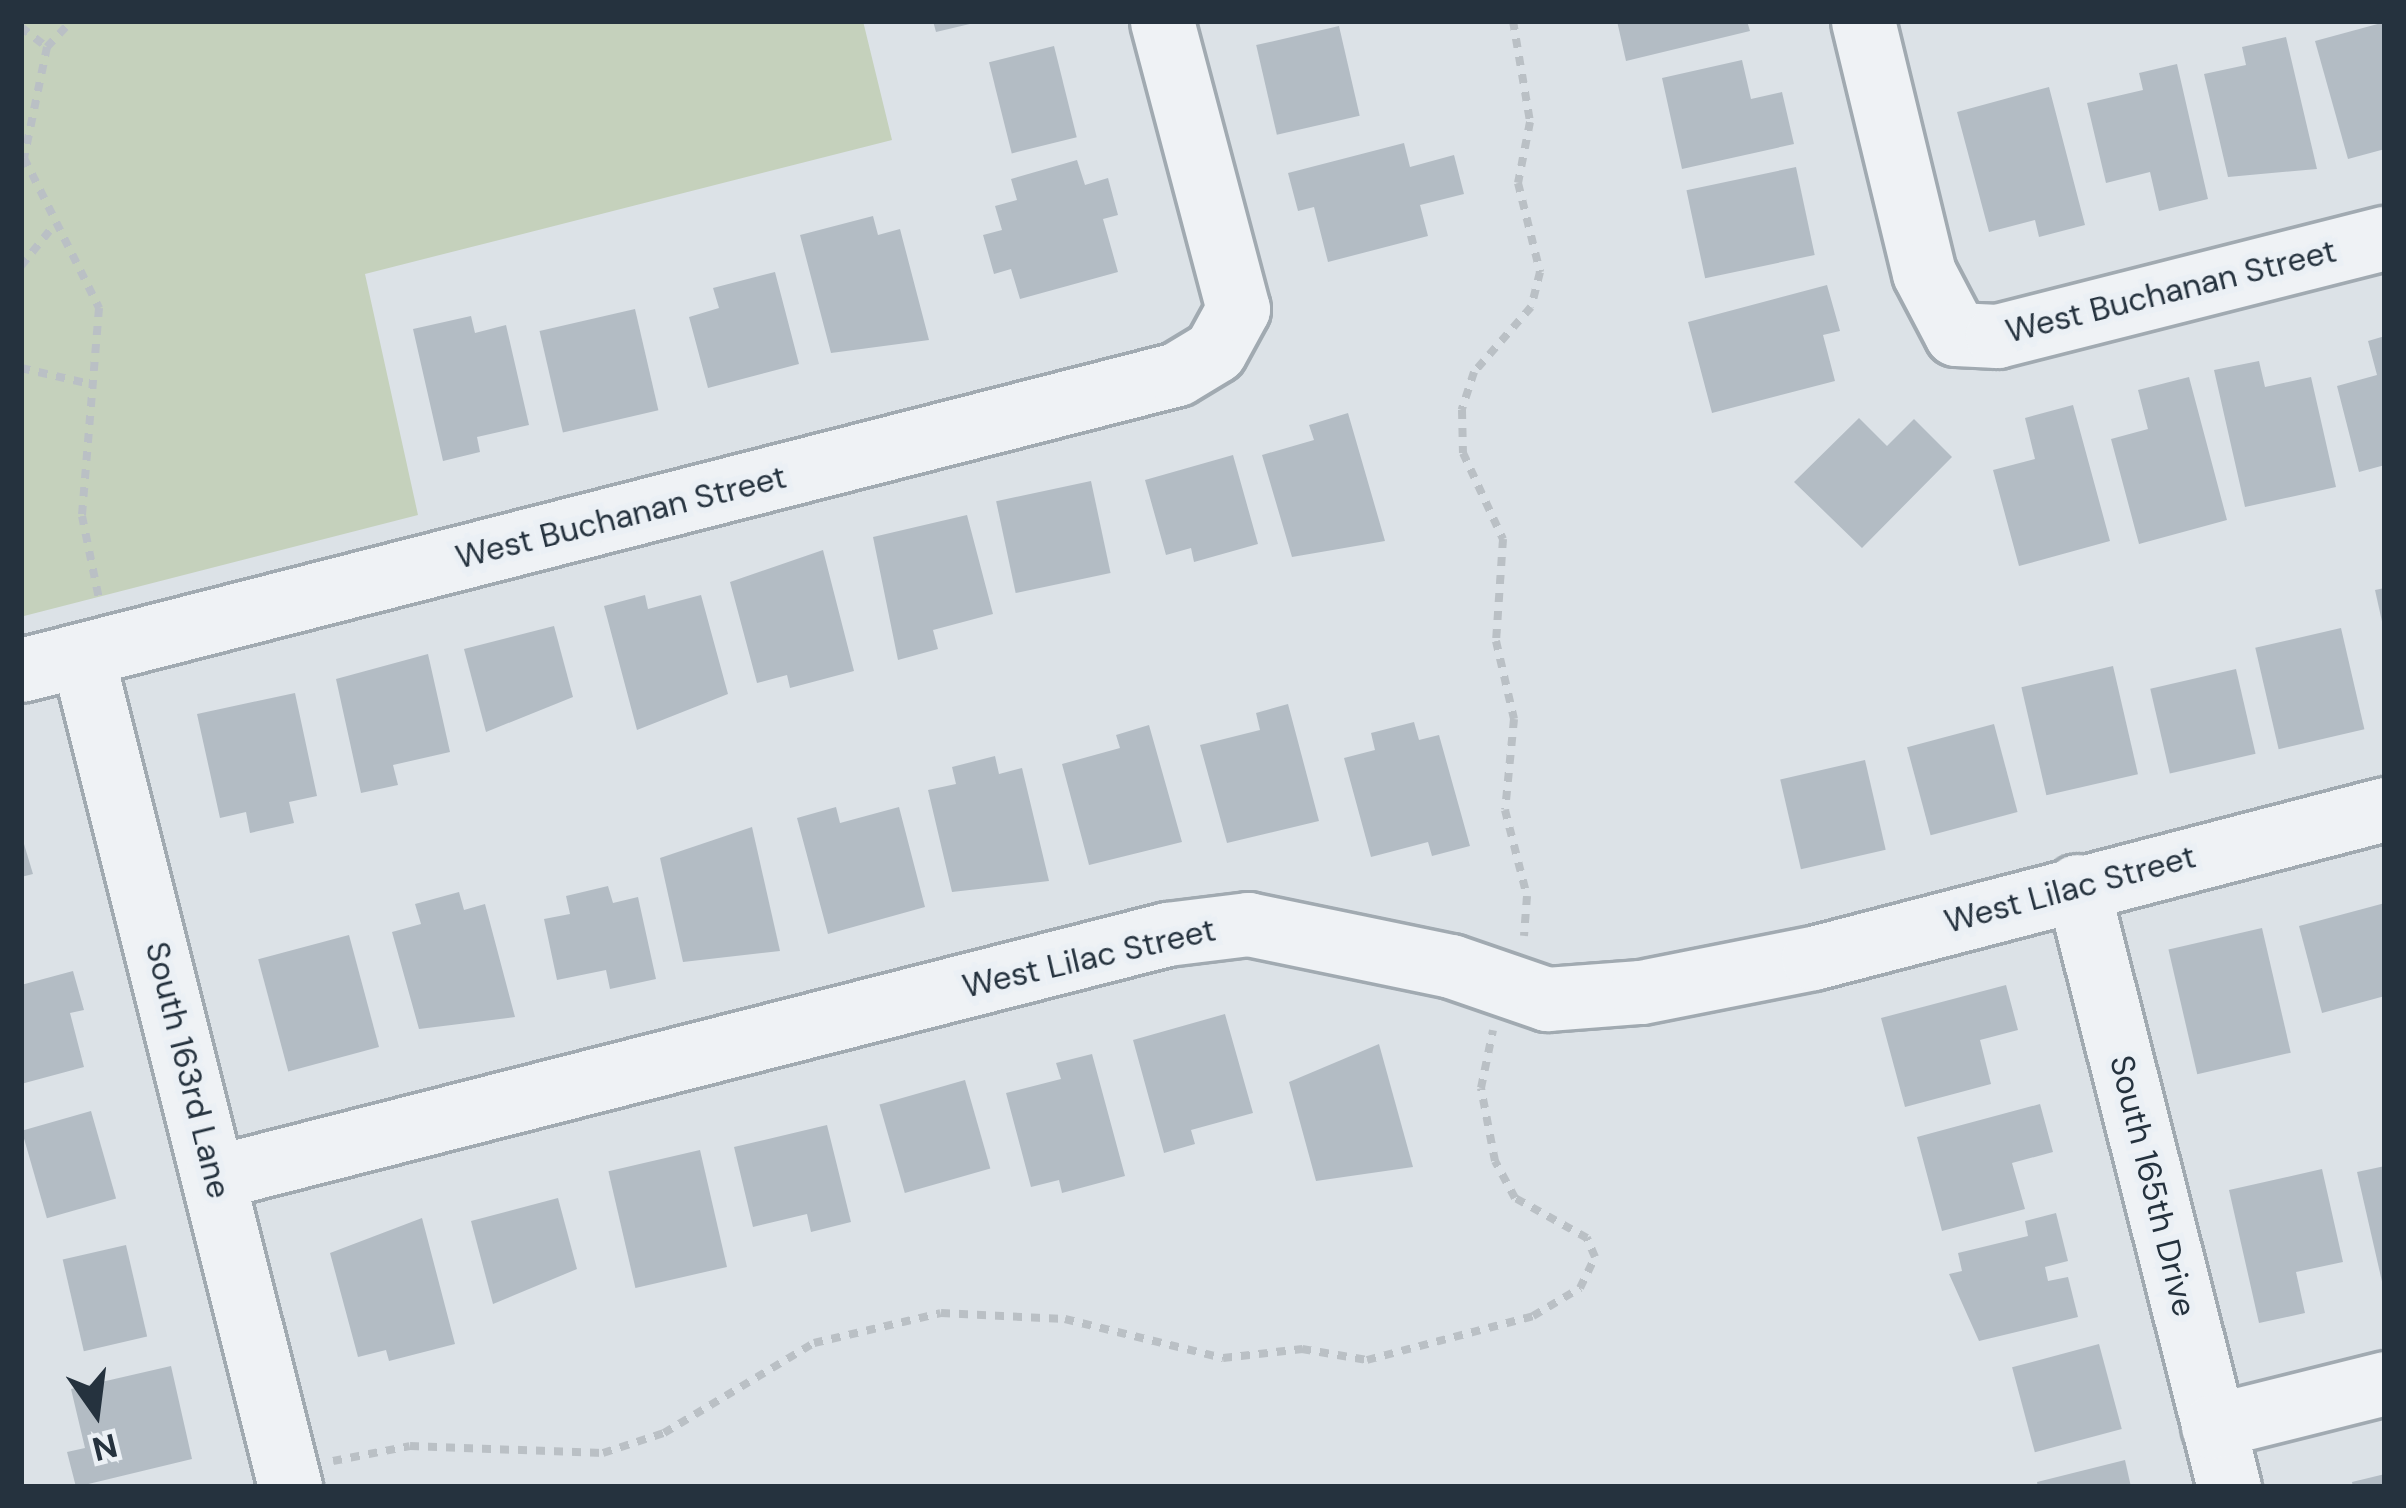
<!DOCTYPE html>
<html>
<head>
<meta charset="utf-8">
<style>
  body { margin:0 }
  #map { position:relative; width:2406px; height:1508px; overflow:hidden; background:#dce2e7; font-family:"DM Sans",sans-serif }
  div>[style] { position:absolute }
  .green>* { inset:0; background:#c5d1bc }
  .building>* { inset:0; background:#b3bcc4; transform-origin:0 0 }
  .path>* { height:8px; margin-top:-4px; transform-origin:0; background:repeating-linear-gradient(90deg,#bac0c5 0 9px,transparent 0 18px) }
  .roads { filter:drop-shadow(3px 0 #a1aab1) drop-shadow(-3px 0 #a1aab1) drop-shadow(0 3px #a1aab1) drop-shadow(0 -3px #a1aab1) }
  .minor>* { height:63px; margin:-31.5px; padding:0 31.5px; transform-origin:31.5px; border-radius:31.5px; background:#eff2f5 }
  span { translate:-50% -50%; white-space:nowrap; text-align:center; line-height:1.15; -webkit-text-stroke:12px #ebf0f5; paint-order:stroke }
  .street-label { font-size:33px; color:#25323e }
  .frame { position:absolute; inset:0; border:24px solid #25323e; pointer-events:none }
  .north { position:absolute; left:36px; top:1352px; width:120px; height:120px; -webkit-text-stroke:9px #ebf0f5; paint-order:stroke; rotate:166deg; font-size:33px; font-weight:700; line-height:48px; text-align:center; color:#25323e }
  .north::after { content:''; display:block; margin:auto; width:42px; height:54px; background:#25323e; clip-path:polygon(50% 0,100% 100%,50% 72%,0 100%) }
</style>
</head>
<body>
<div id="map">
  <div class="green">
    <div style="clip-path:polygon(21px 21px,863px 21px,892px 140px,365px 274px,418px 515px,24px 616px)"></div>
  </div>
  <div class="building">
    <div style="clip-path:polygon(933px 21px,974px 21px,974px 23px,936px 32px)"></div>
    <div style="clip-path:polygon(1617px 21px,1747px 21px,1750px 31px,1626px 61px)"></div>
    <div style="clip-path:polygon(2385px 22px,2385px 149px,2348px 159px,2315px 41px)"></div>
    <div style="left:1339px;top:26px;width:92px;height:85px;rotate:77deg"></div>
    <div style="clip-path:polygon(2286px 37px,2317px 169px,2228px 177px,2204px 74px,2246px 65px,2242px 47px)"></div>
    <div style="left:1054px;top:46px;width:94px;height:67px;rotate:76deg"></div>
    <div style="clip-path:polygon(1742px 60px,1751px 99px,1782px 92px,1794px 144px,1682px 169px,1662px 78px)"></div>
    <div style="clip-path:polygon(2177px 64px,2208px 199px,2159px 211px,2150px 172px,2106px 183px,2087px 103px,2143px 90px,2139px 73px)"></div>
    <div style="clip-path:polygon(2049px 87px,2085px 225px,2039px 237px,2035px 220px,1989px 232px,1957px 112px)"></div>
    <div style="clip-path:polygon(1404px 143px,1410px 167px,1454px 155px,1464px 194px,1420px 205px,1428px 236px,1328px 262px,1314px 207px,1298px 211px,1288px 173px)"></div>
    <div style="clip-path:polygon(1077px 160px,1085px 185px,1108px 178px,1118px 215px,1103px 219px,1118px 272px,1020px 299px,1011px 269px,994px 274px,983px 235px,1002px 230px,995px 206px,1017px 200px,1011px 179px)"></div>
    <div style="left:1796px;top:167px;width:90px;height:112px;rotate:78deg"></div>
    <div style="clip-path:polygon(873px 216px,878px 235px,900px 229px,929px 340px,831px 353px,800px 235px)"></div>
    <div style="clip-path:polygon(775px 272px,799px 364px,708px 388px,689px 317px,719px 308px,713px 288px)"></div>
    <div style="clip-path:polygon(1827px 285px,1840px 331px,1823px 335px,1835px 381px,1712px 413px,1688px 322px)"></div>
    <div style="left:635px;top:309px;width:104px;height:98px;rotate:77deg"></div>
    <div style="clip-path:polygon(471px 316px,475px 333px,506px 325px,529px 425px,477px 437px,480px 452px,443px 461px,413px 329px)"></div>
    <div style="clip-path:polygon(2385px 336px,2385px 465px,2359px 472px,2337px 386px,2377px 375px,2368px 341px)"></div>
    <div style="clip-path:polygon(2259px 361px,2265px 387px,2311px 377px,2336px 487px,2245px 507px,2214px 370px)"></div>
    <div style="clip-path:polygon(2189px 377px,2227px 520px,2139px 544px,2111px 439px,2148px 429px,2138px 390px)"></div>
    <div style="clip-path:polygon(2073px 405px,2110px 541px,2019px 566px,1993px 470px,2035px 459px,2025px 418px)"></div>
    <div style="clip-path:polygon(1348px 413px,1385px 541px,1292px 557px,1262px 455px,1314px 440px,1309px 425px)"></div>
    <div style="clip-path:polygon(1859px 418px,1887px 446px,1914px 419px,1952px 457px,1862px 548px,1794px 482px)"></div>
    <div style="clip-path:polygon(1233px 455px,1258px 544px,1194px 562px,1191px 548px,1166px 555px,1145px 480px)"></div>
    <div style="left:1091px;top:481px;width:94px;height:97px;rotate:78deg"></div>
    <div style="clip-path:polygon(967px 515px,993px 614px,933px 630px,938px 649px,898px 660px,873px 537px)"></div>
    <div style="clip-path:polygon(823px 550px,854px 671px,790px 688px,787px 675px,757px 683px,730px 582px)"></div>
    <div style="clip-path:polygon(2385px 588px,2385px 626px,2383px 626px,2375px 590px)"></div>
    <div style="clip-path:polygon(645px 595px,648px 609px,701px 595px,728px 694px,637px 730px,604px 606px)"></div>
    <div style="clip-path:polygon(554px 626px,573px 697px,486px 732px,464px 649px)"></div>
    <div style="left:2341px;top:628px;width:104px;height:88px;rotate:77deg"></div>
    <div style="clip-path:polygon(428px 654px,450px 752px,393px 765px,398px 785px,361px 793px,336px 679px)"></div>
    <div style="left:2113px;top:666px;width:111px;height:94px;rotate:77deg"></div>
    <div style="left:2236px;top:669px;width:87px;height:88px;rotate:77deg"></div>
    <div style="clip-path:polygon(295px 693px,317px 796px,289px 802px,294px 823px,250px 833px,246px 812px,220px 818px,197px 714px)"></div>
    <div style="clip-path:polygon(1288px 704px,1319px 821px,1227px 843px,1200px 745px,1260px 730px,1256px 713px)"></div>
    <div style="clip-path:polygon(1414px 722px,1419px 740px,1439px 735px,1470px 846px,1432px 856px,1428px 842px,1371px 857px,1344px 758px,1375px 750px,1371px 733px)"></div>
    <div style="left:1994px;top:724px;width:91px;height:90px;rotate:75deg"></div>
    <div style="clip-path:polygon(1149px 725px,1182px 842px,1089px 865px,1062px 764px,1120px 748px,1116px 735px)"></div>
    <div style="clip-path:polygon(995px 756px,999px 774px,1022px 768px,1049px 881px,952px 892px,928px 790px,956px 784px,952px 767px)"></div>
    <div style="left:1865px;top:760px;width:92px;height:87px;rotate:77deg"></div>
    <div style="clip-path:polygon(836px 807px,840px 823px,899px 807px,925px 907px,828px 934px,797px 818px)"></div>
    <div style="clip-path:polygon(752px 827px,780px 951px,683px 962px,660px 858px)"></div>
    <div style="clip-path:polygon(21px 834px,33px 874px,21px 877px)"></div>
    <div style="clip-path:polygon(608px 886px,613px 903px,638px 897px,656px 979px,610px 989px,606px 970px,557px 980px,544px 919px,570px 914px,566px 896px)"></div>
    <div style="clip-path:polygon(459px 892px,464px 910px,485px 904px,515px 1017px,419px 1029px,392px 932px,421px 924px,415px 904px)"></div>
    <div style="clip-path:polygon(2385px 903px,2385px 996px,2322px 1013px,2299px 926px)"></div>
    <div style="left:2262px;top:928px;width:128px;height:96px;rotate:77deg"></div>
    <div style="left:349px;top:935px;width:116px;height:94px;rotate:75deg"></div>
    <div style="clip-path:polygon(73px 971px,84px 1010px,70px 1013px,84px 1067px,21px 1084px,21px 985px)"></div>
    <div style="clip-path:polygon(2006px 985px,2018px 1030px,1980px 1040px,1991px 1084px,1905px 1107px,1881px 1018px)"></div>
    <div style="clip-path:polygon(1225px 1014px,1253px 1113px,1191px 1130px,1195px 1144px,1164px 1153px,1133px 1040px)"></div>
    <div style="clip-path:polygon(1379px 1044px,1413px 1167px,1316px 1181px,1289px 1082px)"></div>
    <div style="clip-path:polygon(1092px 1054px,1125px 1176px,1062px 1193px,1059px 1180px,1031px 1187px,1006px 1093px,1061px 1079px,1056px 1063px)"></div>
    <div style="left:965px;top:1080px;width:92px;height:89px;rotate:74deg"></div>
    <div style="clip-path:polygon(2040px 1104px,2053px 1152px,2012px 1163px,2025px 1209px,1942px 1231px,1917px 1137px)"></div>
    <div style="left:91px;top:1111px;width:91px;height:72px;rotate:74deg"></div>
    <div style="clip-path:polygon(827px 1125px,851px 1222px,811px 1232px,807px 1214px,753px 1227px,734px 1147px)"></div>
    <div style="left:700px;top:1150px;width:120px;height:94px;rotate:77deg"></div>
    <div style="clip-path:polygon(2385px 1166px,2385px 1286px,2383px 1286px,2357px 1172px)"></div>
    <div style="clip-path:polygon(2322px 1169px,2343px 1262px,2296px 1272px,2305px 1313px,2259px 1323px,2229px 1190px)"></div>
    <div style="clip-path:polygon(558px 1198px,577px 1269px,493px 1304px,471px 1221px)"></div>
    <div style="clip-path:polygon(2056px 1213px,2068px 1261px,2045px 1267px,2048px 1281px,2068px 1277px,2078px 1317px,1979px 1341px,1949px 1274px,1962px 1271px,1958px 1253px,2028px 1236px,2025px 1221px)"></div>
    <div style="clip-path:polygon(422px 1218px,455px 1344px,389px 1361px,386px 1350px,358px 1357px,330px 1253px)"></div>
    <div style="left:126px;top:1245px;width:94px;height:65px;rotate:77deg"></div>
    <div style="left:2099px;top:1344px;width:88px;height:90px;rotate:75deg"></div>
    <div style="clip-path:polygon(171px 1366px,192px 1459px,76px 1487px,67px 1452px,85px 1448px,71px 1389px)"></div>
    <div style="clip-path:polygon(2125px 1460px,2131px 1487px,2038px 1487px,2037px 1482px)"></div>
    <div style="clip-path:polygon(2385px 1474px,2385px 1487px,2353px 1487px,2352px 1482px)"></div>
  </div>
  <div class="path">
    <div style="left:1513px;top:21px;width:102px;rotate:80.4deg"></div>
    <div style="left:1530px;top:122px;width:62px;rotate:101.1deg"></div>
    <div style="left:1518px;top:183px;width:92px;rotate:76.1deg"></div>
    <div style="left:1540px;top:272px;width:36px;rotate:104deg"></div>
    <div style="left:1531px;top:307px;width:86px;rotate:131.2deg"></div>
    <div style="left:1474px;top:372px;width:40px;rotate:108deg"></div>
    <div style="left:1462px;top:410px;width:43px;rotate:88.7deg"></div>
    <div style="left:1463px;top:453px;width:95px;rotate:65.1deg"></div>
    <div style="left:1503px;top:539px;width:102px;rotate:93.9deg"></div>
    <div style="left:1496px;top:641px;width:80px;rotate:77deg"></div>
    <div style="left:1514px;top:719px;width:91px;rotate:95.6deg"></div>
    <div style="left:1505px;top:810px;width:89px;rotate:75.7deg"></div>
    <div style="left:1527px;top:896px;width:40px;rotate:94.3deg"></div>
    <div style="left:21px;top:27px;width:33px;rotate:38deg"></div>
    <div style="left:47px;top:47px;width:113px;rotate:101.7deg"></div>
    <div style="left:24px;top:158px;width:168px;rotate:63.4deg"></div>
    <div style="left:99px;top:308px;width:209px;rotate:94.7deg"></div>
    <div style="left:82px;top:516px;width:85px;rotate:78.4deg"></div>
    <div style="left:47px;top:47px;width:35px;rotate:-47deg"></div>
    <div style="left:21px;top:266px;width:54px;rotate:-51deg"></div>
    <div style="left:21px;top:368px;width:67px;rotate:13deg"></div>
    <div style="left:333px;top:1461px;width:78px;rotate:-11deg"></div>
    <div style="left:410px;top:1446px;width:193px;rotate:2.1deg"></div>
    <div style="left:603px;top:1453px;width:64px;rotate:-18.2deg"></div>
    <div style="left:664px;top:1433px;width:175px;rotate:-31deg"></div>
    <div style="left:814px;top:1343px;width:130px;rotate:-13.3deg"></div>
    <div style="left:941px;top:1313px;width:124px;rotate:2.8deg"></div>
    <div style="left:1065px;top:1319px;width:163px;rotate:13.9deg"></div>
    <div style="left:1223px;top:1358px;width:80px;rotate:-6.5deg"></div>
    <div style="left:1302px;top:1349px;width:66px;rotate:9.6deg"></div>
    <div style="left:1367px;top:1360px;width:172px;rotate:-14.8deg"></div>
    <div style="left:1533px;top:1316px;width:55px;rotate:-30.8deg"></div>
    <div style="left:1580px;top:1288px;width:34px;rotate:-64deg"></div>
    <div style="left:1595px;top:1257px;width:21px;rotate:-113deg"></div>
    <div style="left:1587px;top:1238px;width:82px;rotate:-150.9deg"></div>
    <div style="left:1515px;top:1198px;width:42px;rotate:-118.4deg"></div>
    <div style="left:1495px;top:1161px;width:74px;rotate:-100.9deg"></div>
    <div style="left:1481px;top:1088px;width:59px;rotate:-78.3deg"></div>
  </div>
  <div class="roads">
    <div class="minor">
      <div style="left:1863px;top:21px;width:259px;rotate:76.4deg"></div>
      <div style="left:1924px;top:273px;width:69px;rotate:62.3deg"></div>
      <div style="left:1956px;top:334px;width:41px;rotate:2.8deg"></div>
      <div style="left:1997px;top:336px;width:400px;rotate:-14.2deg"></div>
      <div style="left:82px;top:655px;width:858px;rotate:75.96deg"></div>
      <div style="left:21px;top:670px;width:1193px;rotate:-14.36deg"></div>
      <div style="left:1177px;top:374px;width:44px;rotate:-31.2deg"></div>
      <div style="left:1215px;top:351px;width:48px;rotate:-61.3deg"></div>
      <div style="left:1238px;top:309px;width:298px;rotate:-104.8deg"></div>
      <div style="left:2077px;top:886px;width:620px;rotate:75.81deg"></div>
      <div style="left:216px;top:1177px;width:982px;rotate:-14.33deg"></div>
      <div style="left:1167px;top:934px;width:82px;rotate:-7deg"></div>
      <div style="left:1248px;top:924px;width:207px;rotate:11.7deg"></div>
      <div style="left:1451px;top:966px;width:102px;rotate:19deg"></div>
      <div style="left:1547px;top:999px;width:94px;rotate:-4.3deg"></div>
      <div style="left:1641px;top:992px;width:175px;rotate:-11.2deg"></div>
      <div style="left:1813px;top:958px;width:591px;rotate:-14.6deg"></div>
      <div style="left:2213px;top:1426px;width:177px;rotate:-14deg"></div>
    </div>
  </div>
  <div class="street-label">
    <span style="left:2171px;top:291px;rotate:-14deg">West Buchanan Street</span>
    <span style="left:621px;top:517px;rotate:-14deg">West Buchanan Street</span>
    <span style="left:2070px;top:889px;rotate:-15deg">West Lilac Street</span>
    <span style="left:1089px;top:958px;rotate:-13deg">West Lilac Street</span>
    <span style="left:188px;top:1070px;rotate:76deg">South 163rd Lane</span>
    <span style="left:2153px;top:1186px;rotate:76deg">South 165th Drive</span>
  </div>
  <div class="frame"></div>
  <div class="north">N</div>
</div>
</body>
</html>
